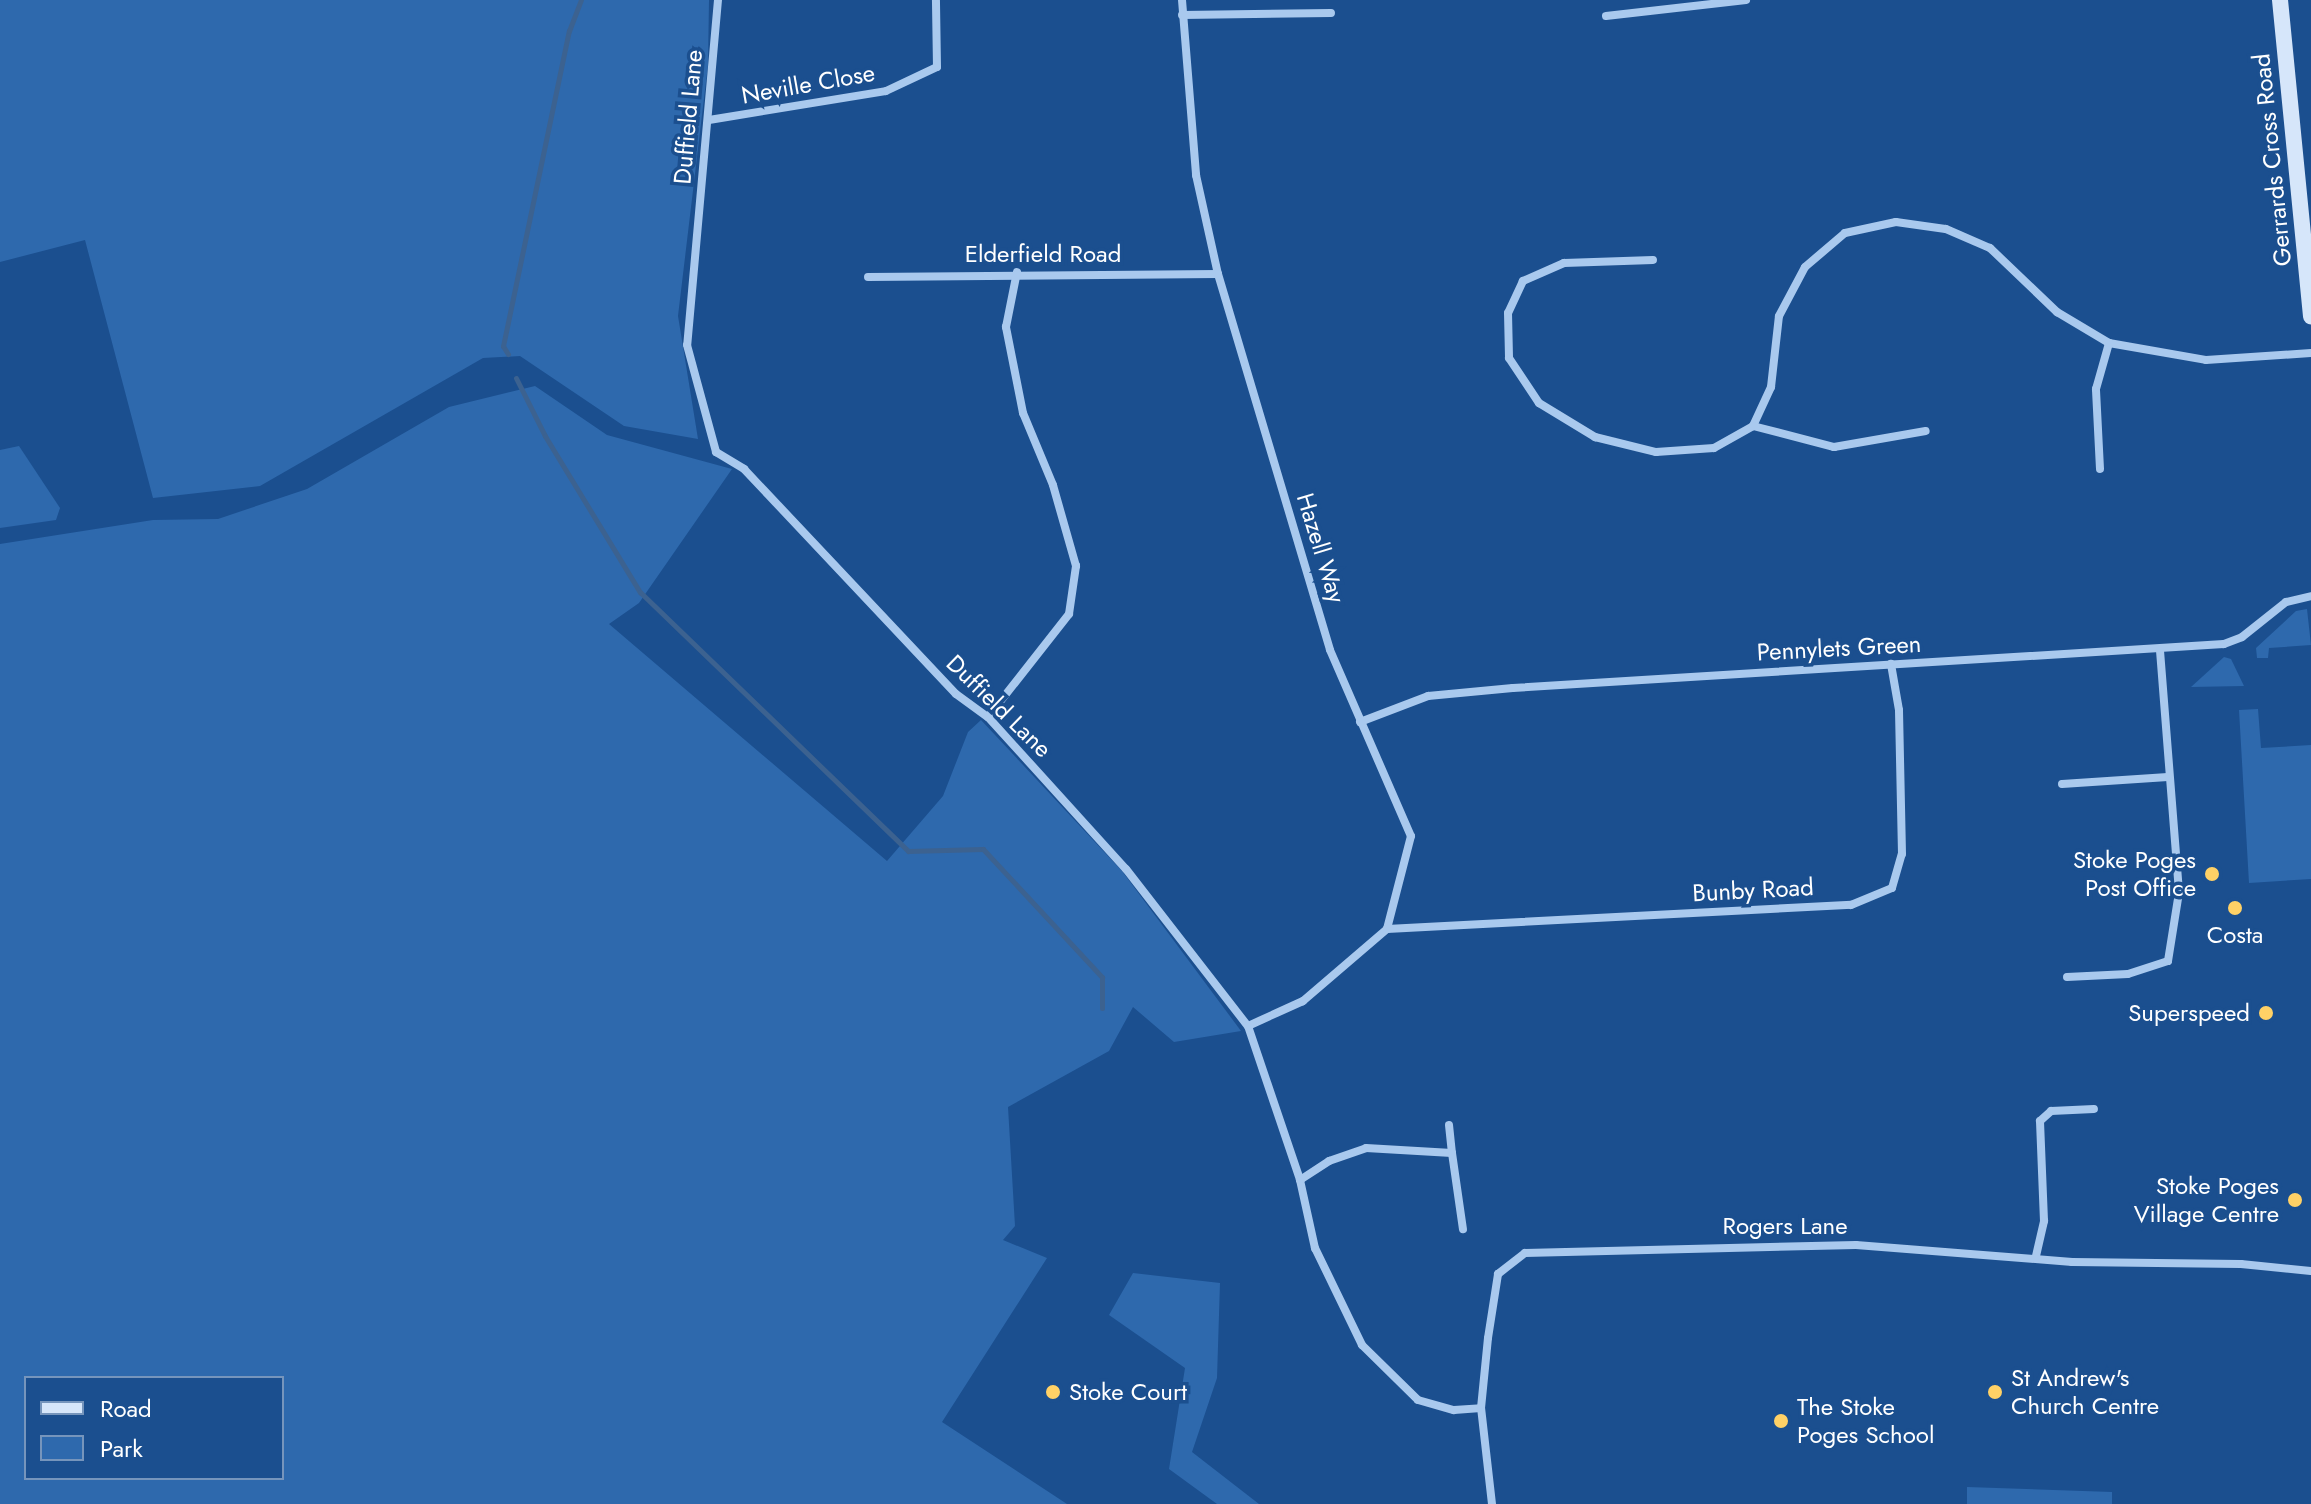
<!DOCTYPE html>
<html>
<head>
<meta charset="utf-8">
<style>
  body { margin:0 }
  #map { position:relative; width:2311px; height:1504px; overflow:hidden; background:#1b4f8f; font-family:Jost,sans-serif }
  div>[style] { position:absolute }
  .green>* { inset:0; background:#2e69ad }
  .stream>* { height:5px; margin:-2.5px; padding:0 2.5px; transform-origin:2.5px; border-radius:2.5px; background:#3c6290 }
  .street>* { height:8px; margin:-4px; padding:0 4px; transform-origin:4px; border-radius:4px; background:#a9c9ee }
  .secondary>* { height:16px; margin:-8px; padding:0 8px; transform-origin:8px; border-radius:8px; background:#d6e6fa }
  .dots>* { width:22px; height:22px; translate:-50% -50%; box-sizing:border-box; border:4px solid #1b4f8f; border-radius:50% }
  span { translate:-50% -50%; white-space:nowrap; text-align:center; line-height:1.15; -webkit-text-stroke:7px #1b4f8f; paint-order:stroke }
  .street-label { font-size:24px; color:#fff }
  .poi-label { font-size:24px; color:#fff }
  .right { translate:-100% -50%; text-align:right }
  .left { translate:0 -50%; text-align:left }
  .legend { position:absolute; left:24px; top:1376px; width:260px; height:104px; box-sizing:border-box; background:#1b4f8f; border:2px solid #7695bc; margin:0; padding:10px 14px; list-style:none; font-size:24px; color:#fff }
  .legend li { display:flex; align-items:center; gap:16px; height:40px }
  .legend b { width:40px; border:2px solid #7695bc }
</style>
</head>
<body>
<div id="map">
  <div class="green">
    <div style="clip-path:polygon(0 0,709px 0,708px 65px,678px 316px,698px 439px,624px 426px,520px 356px,483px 358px,260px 486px,153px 498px,85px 240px,0 262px)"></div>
    <div style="clip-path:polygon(evenodd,535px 386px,607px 435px,732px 469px,639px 603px,609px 624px,887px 861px,943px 796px,968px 732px,981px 720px,1122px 871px,1241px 1031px,1174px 1042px,1133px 1007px,1109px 1051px,1008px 1107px,1015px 1226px,1003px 1240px,1047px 1258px,942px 1422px,1067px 1504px,0 1504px,0 544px,153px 520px,218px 519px,307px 489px,449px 407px,535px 386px,26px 1378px,282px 1378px,282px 1478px,26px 1478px,26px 1378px)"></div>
    <div style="clip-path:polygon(19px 446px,60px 508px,56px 520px,0 528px,0 450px)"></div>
    <div style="clip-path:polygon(2307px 609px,2311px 645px,2269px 648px,2268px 658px,2257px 658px,2256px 648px,2296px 611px)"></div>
    <div style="clip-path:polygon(2224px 657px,2231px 659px,2244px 686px,2191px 687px)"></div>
    <div style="clip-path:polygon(2258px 709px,2261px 748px,2311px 745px,2311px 879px,2249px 883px,2239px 710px)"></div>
    <div style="clip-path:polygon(1133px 1273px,1220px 1283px,1217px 1378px,1192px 1452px,1259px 1504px,1217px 1504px,1169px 1469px,1185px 1368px,1109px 1315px)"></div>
    <div style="clip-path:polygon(1967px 1487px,2112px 1492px,2112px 1504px,1967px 1504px)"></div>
  </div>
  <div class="stream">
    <div style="left:508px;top:354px;width:9px;rotate:-122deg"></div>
    <div style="left:503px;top:346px;width:322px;rotate:-78.2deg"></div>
    <div style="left:569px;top:31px;width:33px;rotate:-69deg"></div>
    <div style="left:516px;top:378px;width:65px;rotate:63.4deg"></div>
    <div style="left:545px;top:436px;width:183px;rotate:58.7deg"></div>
    <div style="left:640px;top:592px;width:373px;rotate:44deg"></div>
    <div style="left:908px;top:851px;width:75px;rotate:-1.5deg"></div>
    <div style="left:983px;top:849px;width:175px;rotate:47.1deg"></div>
    <div style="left:1102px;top:977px;width:31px;rotate:90deg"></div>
  </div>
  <div class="street">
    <div style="left:718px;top:0;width:346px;rotate:95.1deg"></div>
    <div style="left:687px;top:345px;width:111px;rotate:74.8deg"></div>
    <div style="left:716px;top:452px;width:33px;rotate:31deg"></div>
    <div style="left:744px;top:469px;width:309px;rotate:46.7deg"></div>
    <div style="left:956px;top:694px;width:39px;rotate:36deg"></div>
    <div style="left:988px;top:717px;width:205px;rotate:47.8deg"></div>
    <div style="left:1126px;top:869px;width:199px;rotate:52.2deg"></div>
    <div style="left:1248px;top:1026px;width:163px;rotate:71.3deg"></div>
    <div style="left:1300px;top:1180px;width:70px;rotate:77.6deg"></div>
    <div style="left:1315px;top:1248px;width:108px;rotate:64.1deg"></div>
    <div style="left:1362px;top:1345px;width:78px;rotate:44.5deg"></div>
    <div style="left:1418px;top:1400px;width:37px;rotate:16deg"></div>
    <div style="left:1454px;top:1410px;width:27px;rotate:-4deg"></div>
    <div style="left:1182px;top:0;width:176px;rotate:85.4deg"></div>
    <div style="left:1196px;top:175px;width:101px;rotate:77.5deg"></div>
    <div style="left:1218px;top:274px;width:392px;rotate:73.4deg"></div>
    <div style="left:1330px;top:650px;width:203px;rotate:66.5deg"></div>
    <div style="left:1411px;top:836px;width:96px;rotate:104.5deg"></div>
    <div style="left:1387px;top:929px;width:111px;rotate:139.4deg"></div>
    <div style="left:1303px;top:1001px;width:60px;rotate:155.6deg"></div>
    <div style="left:1182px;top:15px;width:149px;rotate:-0.8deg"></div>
    <div style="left:1606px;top:16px;width:141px;rotate:-6.5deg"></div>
    <div style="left:709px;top:120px;width:179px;rotate:-9.3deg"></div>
    <div style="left:886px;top:91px;width:56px;rotate:-25.2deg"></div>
    <div style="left:937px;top:67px;width:67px;rotate:-90.9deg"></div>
    <div style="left:1653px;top:260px;width:89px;rotate:178.1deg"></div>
    <div style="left:1564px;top:263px;width:45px;rotate:156.3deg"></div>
    <div style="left:1523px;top:281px;width:35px;rotate:115deg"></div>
    <div style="left:1508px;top:313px;width:45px;rotate:88.7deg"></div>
    <div style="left:1509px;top:358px;width:54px;rotate:56.3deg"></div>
    <div style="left:1539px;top:403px;width:66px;rotate:31.3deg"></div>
    <div style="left:1595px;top:437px;width:63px;rotate:13.8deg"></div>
    <div style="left:1656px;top:452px;width:58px;rotate:-3.9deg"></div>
    <div style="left:1714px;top:448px;width:45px;rotate:-29.4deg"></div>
    <div style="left:1753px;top:426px;width:43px;rotate:-65.2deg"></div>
    <div style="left:1771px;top:387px;width:71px;rotate:-83.6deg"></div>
    <div style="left:1779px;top:316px;width:55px;rotate:-62deg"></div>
    <div style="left:1805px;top:267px;width:52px;rotate:-40.4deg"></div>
    <div style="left:1845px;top:233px;width:52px;rotate:-12.2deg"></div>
    <div style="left:1896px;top:222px;width:50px;rotate:8deg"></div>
    <div style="left:1946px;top:229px;width:48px;rotate:23.4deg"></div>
    <div style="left:1990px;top:248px;width:93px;rotate:43.7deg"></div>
    <div style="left:2057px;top:312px;width:61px;rotate:30.8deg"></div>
    <div style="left:2109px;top:343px;width:98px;rotate:9.9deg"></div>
    <div style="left:2206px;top:360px;width:105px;rotate:-3.8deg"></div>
    <div style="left:868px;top:277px;width:350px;rotate:-0.5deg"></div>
    <div style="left:1753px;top:426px;width:84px;rotate:14.5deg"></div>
    <div style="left:1834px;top:447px;width:93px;rotate:-9.9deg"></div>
    <div style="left:2100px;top:469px;width:80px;rotate:-92.9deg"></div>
    <div style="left:2096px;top:389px;width:48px;rotate:-74.2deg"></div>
    <div style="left:988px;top:717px;width:131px;rotate:-51.8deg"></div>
    <div style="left:1069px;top:614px;width:49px;rotate:-81.7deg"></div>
    <div style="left:1076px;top:566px;width:84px;rotate:-105.9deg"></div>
    <div style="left:1053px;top:485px;width:78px;rotate:-112.6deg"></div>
    <div style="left:1023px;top:413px;width:88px;rotate:-101.2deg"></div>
    <div style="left:1006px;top:327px;width:56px;rotate:-78.7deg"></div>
    <div style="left:1360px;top:722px;width:73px;rotate:-20.9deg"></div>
    <div style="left:1428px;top:696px;width:85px;rotate:-5.4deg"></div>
    <div style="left:1513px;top:688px;width:712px;rotate:-3.54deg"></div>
    <div style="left:2224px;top:644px;width:19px;rotate:-21deg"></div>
    <div style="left:2242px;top:637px;width:56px;rotate:-38.5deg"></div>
    <div style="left:2286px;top:602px;width:26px;rotate:-13deg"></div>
    <div style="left:2062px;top:784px;width:106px;rotate:-3.8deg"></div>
    <div style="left:1387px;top:929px;width:465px;rotate:-3deg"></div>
    <div style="left:1851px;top:905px;width:44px;rotate:-22.5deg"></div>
    <div style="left:1892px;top:888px;width:35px;rotate:-74deg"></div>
    <div style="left:1902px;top:854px;width:144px;rotate:-91.2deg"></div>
    <div style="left:1899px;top:710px;width:47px;rotate:-99.9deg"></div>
    <div style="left:2067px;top:977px;width:61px;rotate:-2.8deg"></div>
    <div style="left:2128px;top:974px;width:42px;rotate:-18deg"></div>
    <div style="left:2168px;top:961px;width:70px;rotate:-80.9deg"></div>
    <div style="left:2179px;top:892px;width:242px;rotate:-94.5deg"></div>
    <div style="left:1449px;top:1125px;width:28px;rotate:84deg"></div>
    <div style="left:1300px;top:1180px;width:35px;rotate:-33deg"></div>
    <div style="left:1329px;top:1161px;width:39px;rotate:-19deg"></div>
    <div style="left:1366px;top:1148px;width:86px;rotate:3.3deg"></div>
    <div style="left:1452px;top:1153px;width:77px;rotate:81.8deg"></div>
    <div style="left:2036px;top:1256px;width:36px;rotate:-77deg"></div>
    <div style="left:2044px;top:1221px;width:100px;rotate:-92.3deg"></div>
    <div style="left:2040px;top:1121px;width:15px;rotate:-42deg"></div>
    <div style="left:2051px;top:1111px;width:43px;rotate:-2.7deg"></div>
    <div style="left:1492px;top:1504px;width:97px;rotate:-96.5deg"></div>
    <div style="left:1481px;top:1408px;width:70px;rotate:-84.3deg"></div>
    <div style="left:1488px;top:1338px;width:65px;rotate:-81.1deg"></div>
    <div style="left:1498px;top:1274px;width:34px;rotate:-38deg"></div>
    <div style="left:1525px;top:1253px;width:331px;rotate:-1.4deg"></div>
    <div style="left:1856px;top:1245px;width:217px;rotate:4.5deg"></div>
    <div style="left:2072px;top:1262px;width:169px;rotate:0.7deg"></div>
    <div style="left:2241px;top:1264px;width:70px;rotate:5.7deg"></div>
  </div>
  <div class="secondary">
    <div style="left:2280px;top:0;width:318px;rotate:84.4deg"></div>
  </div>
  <div class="dots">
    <div style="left:2212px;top:874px;background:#ffd166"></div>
    <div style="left:2235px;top:908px;background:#ffd166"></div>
    <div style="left:2266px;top:1013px;background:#ffd166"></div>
    <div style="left:2295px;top:1200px;background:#ffd166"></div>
    <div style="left:1053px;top:1392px;background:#ffd166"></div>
    <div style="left:1995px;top:1392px;background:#ffd166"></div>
    <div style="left:1781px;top:1421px;background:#ffd166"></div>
  </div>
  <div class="street-label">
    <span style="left:808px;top:84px;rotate:-10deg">Neville Close</span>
    <span style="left:688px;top:117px;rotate:-85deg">Duffield Lane</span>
    <span style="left:2272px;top:160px;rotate:-96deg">Gerrards Cross Road</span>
    <span style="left:1043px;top:254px">Elderfield Road</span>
    <span style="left:1321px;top:548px;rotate:73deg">Hazell Way</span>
    <span style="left:1839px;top:648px;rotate:-3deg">Pennylets Green</span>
    <span style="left:999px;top:706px;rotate:44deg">Duffield Lane</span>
    <span style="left:1753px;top:890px;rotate:-3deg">Bunby Road</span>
    <span style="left:1785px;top:1226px">Rogers Lane</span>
  </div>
  <div class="poi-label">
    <span class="right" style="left:2196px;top:874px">Stoke Poges<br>Post Office</span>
    <span style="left:2235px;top:935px">Costa</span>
    <span class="right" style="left:2250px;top:1013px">Superspeed</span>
    <span class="right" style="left:2279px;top:1200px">Stoke Poges<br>Village Centre</span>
    <span class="left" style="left:2011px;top:1392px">St Andrew's<br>Church Centre</span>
    <span class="left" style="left:1069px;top:1392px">Stoke Court</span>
    <span class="left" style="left:1797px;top:1421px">The Stoke<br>Poges School</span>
  </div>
  <ul class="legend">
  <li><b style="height:10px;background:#d6e6fa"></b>Road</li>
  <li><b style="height:22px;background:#2e69ad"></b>Park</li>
  </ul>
</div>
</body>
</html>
